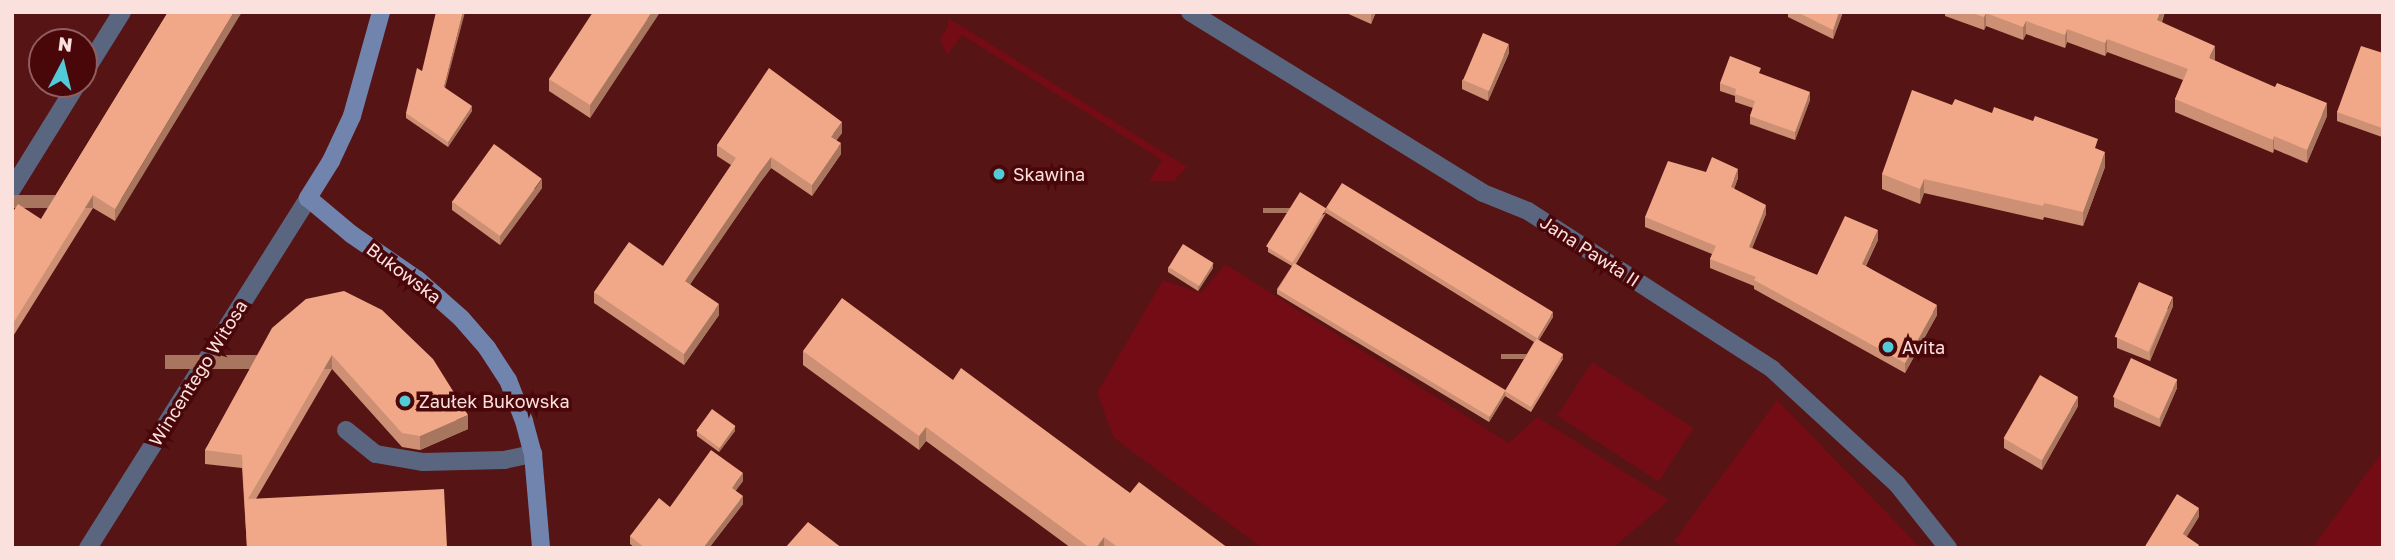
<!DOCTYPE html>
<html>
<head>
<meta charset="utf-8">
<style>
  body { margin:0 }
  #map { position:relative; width:2395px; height:560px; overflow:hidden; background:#561414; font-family:"Golos Text",sans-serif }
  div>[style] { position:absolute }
  .green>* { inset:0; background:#730c14; transform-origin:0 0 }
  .street>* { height:18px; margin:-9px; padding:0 9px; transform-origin:9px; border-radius:9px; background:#5a6680 }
  .secondary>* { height:18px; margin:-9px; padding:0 9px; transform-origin:9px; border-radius:9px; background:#7184ad }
  .wall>* { inset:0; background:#ce9075 }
  .shaded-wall>* { inset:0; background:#a8765f; transform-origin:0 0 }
  .building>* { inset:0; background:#f0a888; transform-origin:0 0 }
  .dots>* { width:19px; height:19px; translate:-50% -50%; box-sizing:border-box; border:4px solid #4a070a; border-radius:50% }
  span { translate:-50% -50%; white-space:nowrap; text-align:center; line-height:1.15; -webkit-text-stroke:7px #4a070a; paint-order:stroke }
  .poi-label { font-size:18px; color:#fae1de }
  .left { translate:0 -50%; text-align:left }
  .street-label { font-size:18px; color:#fae1de }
  .frame { position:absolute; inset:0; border:14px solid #fae1de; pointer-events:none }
  .north { position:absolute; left:28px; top:28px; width:70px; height:70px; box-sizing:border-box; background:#4a070a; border:2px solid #905e5f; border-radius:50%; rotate:7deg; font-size:19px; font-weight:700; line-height:28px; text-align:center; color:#fae1de }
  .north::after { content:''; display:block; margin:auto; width:24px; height:32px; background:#52cbd8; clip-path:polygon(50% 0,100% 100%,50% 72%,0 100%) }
</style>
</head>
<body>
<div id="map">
  <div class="green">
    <div style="clip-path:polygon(948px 19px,965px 28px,1187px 167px,1174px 181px,1149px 181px,1162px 160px,962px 35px,947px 55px,940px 40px,948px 26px)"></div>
    <div style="clip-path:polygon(1225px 264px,1509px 443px,1537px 417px,1669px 500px,1613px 548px,1262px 548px,1114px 438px,1097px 393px,1163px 280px,1201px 293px)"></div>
    <div style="left:1592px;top:362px;width:121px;height:64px;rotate:33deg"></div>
    <div style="clip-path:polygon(1777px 400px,1921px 548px,1683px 548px,1674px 541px)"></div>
    <div style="clip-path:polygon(2383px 454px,2383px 548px,2312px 548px,2377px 459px)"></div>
  </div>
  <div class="street">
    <div style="left:1190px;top:12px;width:344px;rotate:31.7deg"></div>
    <div style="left:1483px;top:193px;width:48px;rotate:21.8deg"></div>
    <div style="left:1528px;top:211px;width:291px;rotate:32.9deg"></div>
    <div style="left:1772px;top:369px;width:170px;rotate:42.6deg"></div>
    <div style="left:1897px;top:484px;width:82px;rotate:51.4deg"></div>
    <div style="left:84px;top:73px;width:72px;rotate:-58.1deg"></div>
    <div style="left:12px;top:189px;width:123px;rotate:-58.2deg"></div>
    <div style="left:346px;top:430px;width:38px;rotate:39deg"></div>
    <div style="left:376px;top:454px;width:48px;rotate:9.7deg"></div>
    <div style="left:423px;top:462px;width:81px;rotate:-1.4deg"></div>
    <div style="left:504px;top:460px;width:30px;rotate:-12deg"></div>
    <div style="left:88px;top:548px;width:413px;rotate:-57.8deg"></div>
  </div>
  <div class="secondary">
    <div style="left:381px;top:12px;width:108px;rotate:105.6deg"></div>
    <div style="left:352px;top:116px;width:50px;rotate:115deg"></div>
    <div style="left:331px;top:161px;width:44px;rotate:121.9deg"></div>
    <div style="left:308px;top:198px;width:56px;rotate:39.9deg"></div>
    <div style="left:351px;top:234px;width:81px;rotate:34.5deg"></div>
    <div style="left:418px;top:280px;width:57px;rotate:41.5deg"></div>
    <div style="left:461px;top:318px;width:40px;rotate:49deg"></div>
    <div style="left:487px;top:348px;width:38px;rotate:57deg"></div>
    <div style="left:508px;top:380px;width:44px;rotate:68.7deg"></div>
    <div style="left:524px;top:421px;width:34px;rotate:75deg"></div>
    <div style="left:533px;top:454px;width:94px;rotate:85.1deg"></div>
  </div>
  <div class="wall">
    <div style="clip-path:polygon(168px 12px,115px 221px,93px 208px,12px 338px,12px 213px,41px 219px)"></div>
    <div style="clip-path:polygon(659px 12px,590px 118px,549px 91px,549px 79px)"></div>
    <div style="clip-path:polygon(1344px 12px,1376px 12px,1371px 24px)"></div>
    <div style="clip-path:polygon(1788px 12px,1843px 12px,1833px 39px,1788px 17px)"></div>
    <div style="clip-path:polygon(1945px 12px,2165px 12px,2162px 22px,2215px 59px,2214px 60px,2327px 116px,2307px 163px,2274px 149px,2273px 153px,2175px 112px,2175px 99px,2183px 80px,2107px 52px,2105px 56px,2067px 42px,2065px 48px,2026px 34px,2023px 40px,1986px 26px,1984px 30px,1945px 16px)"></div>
    <div style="clip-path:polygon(1509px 53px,1488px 101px,1462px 89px,1462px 80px)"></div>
    <div style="clip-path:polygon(2383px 53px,2382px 137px,2337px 121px,2337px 112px)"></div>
    <div style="clip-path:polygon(1761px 74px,1810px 100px,1795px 140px,1750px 124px,1750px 116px,1753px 108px,1735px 102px,1735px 96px,1720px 91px,1720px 83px)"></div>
    <div style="clip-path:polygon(445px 88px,472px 111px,448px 147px,406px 118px,406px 113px)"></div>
    <div style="clip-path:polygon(1992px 113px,2098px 150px,2105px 167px,2083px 226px,2044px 217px,2043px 220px,1924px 193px,1920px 204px,1882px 189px,1882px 174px)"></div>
    <div style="clip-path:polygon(842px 133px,836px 140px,841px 154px,812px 196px,771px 168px,759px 184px,690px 284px,719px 315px,684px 365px,594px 303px,594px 292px,663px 266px,731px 165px,717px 156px,717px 145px)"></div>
    <div style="clip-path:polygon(1738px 178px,1734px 189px,1766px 214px,1752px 248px,1817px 275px,1878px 240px,1866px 266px,1937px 315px,1905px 373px,1754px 289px,1754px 286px,1710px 268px,1710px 259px,1712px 254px,1645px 227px,1645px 217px)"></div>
    <div style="clip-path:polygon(542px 188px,500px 245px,452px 210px,452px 201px)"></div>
    <div style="clip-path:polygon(1326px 208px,1553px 317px,1539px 340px,1563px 359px,1531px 412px,1505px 396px,1505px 391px,1534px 342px,1326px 213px)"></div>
    <div style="clip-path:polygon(1326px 213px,1296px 264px,1505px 396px,1489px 422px,1277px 294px,1277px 289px,1292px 266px,1268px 252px,1268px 247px)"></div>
    <div style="clip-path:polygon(1168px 267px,1213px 268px,1198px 291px,1168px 272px)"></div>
    <div style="clip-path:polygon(306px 299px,468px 429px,420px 450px,402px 447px,332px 369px,256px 499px,447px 548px,247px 548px,242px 468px,205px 464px,205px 450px)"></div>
    <div style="clip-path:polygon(2173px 306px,2150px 361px,2117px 348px,2117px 338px)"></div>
    <div style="clip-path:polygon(803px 351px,953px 380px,1130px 493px,1228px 548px,1071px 548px,926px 441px,919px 450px,803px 365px)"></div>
    <div style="clip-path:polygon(2177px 388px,2160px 427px,2114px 407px,2114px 398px)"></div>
    <div style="clip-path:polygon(2078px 406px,2042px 470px,2004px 448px,2004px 439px)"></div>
    <div style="clip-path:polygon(697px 431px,735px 431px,719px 452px,697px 436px)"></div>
    <div style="clip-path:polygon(743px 481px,735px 491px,743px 504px,709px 548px,635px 548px,630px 544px,630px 536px,670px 507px)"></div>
  </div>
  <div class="shaded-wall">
    <div style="clip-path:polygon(234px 12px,242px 12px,115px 221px,115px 209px)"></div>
    <div style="clip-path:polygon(463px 12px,465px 12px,444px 92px,444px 87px)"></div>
    <div style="clip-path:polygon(652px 12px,659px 12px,659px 14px,590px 118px,590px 105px)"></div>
    <div style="clip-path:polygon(1372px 12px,1376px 12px,1371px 24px,1371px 15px)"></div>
    <div style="clip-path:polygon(1839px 12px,1843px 12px,1833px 39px,1833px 30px)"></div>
    <div style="clip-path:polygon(2160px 12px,2165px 12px,2157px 33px,2157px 20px)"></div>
    <div style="clip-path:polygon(1986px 13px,1986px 26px,1984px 30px,1984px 17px)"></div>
    <div style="clip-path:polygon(2026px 21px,2026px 34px,2023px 40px,2023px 27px)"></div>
    <div style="clip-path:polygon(2067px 29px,2067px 42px,2065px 48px,2065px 35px)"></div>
    <div style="clip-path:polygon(2107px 39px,2107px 52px,2105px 56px,2105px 43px)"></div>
    <div style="clip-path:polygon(1509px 44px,1509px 53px,1488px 101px,1488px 92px)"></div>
    <div style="clip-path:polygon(2215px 46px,2215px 59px,2209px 71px,2209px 58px)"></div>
    <div style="clip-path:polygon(1810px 92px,1810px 100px,1795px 140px,1795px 132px)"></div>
    <div style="clip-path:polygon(2327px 103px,2327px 116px,2307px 163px,2307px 150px)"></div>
    <div style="clip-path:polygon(472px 106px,472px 111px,448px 147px,448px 142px)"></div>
    <div style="clip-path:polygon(842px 122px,842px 133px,831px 148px,831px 137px)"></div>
    <div style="clip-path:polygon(2274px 136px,2274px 149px,2273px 153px,2273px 140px)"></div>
    <div style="clip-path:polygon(841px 143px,841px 154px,812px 196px,812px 185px)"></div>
    <div style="clip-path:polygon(2105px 152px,2105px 167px,2083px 226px,2083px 212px)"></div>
    <div style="clip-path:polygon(771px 157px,771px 168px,759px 184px,685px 292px,685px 281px,759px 173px)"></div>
    <div style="clip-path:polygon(1738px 169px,1738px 178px,1731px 197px,1731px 187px)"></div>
    <div style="clip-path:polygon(542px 179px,542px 188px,500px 245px,500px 236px)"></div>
    <div style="clip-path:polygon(1924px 179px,1924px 193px,1920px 204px,1920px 189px)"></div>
    <div style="left:93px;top:195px;width:13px;height:153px;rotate:90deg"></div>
    <div style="clip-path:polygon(1766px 205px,1766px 214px,1749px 256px,1749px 247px)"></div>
    <div style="left:1326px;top:208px;width:5px;height:63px;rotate:90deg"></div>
    <div style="clip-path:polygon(1878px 230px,1878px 240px,1862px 273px,1862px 264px)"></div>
    <div style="clip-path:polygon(1213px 263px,1213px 268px,1198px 291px,1198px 287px)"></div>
    <div style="clip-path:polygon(2173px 297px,2173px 306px,2150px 361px,2150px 352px)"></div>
    <div style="clip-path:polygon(719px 304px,719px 315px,684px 365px,684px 354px)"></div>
    <div style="clip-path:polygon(1937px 305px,1937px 315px,1905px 373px,1905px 363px)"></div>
    <div style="clip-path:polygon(1553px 312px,1553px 317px,1537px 343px,1537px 339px)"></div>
    <div style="left:1563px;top:354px;width:5px;height:62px;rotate:90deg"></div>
    <div style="left:332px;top:355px;width:14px;height:167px;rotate:90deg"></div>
    <div style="clip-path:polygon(2177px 379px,2177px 388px,2160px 427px,2160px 418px)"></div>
    <div style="clip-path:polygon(1505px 391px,1505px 396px,1489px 422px,1489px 417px)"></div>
    <div style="clip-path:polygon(2078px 397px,2078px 406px,2042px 470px,2042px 461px)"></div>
    <div style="clip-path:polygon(468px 415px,468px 429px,420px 450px,420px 436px)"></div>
    <div style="clip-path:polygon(735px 426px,735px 431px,719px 452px,719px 447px)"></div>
    <div style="clip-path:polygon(926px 427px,926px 441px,919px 450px,919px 436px)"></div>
    <div style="clip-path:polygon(743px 473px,743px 481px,732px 496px,732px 488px)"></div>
    <div style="clip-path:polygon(743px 496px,743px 504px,709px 548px,703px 548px)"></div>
    <div style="clip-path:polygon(2199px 508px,2199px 517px,2183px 543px,2183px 534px)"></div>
    <div style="clip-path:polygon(1104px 537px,1104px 548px,1096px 548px)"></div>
  </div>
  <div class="building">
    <div style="clip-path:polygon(168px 12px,234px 12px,115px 209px,93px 195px,12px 325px,12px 213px,18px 204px,41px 219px)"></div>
    <div style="clip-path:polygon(436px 12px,463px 12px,444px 87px,472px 106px,448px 142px,406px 113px,417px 68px,422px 71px)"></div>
    <div style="clip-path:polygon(593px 12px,652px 12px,590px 105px,549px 79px)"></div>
    <div style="clip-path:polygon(1797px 12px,1839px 12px,1833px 30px)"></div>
    <div style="clip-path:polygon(1970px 12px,2160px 12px,2157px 20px,2215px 46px,2209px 58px,2275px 87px,2277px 83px,2327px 103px,2307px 150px,2274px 136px,2273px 140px,2175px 99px,2188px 69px,2107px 39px,2105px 43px,2067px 29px,2065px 35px,2026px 21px,2023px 27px,1986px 13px,1984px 17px)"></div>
    <div style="left:1483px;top:33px;width:28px;height:51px;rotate:23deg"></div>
    <div style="clip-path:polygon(2361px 46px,2383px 53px,2383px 125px,2382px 128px,2337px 112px)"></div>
    <div style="clip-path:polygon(1730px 56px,1761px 68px,1759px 73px,1810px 92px,1795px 132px,1750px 116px,1755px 101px,1735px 94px,1736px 89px,1720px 83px)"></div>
    <div style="clip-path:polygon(769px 68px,842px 122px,831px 137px,841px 143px,812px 185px,771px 157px,759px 173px,685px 281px,719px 304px,684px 354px,594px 292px,629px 242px,663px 266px,736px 158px,717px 145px)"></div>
    <div style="clip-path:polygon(1912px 90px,1952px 105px,1955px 99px,1992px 113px,1994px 107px,2033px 121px,2035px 116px,2098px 139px,2095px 148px,2105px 152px,2083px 212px,2044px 203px,2043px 206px,1924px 179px,1920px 189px,1882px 174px)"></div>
    <div style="left:494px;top:144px;width:59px;height:71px;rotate:36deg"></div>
    <div style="clip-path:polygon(1712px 157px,1738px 169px,1731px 187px,1766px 205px,1749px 247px,1817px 275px,1845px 216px,1878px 230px,1862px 264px,1937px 305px,1905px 363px,1754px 280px,1756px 277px,1710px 259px,1716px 246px,1645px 217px,1668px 161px,1706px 172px)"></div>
    <div style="clip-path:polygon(1342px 183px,1553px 312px,1537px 339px,1563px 354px,1531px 407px,1505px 391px,1537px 338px,1326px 208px)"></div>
    <div style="left:1300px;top:192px;width:31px;height:64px;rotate:32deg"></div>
    <div style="left:1183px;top:244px;width:36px;height:27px;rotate:32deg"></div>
    <div style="left:1294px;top:263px;width:247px;height:31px;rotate:31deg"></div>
    <div style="left:2139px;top:282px;width:37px;height:60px;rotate:24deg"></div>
    <div style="clip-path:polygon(344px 291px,382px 310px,433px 359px,468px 415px,420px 436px,402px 433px,332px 355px,248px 499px,444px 489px,447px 547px,247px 548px,242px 455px,205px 450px,272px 328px,306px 299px)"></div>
    <div style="clip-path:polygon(842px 298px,953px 380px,961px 368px,1130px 493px,1139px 482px,1228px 548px,1119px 548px,1104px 537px,1096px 548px,1090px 548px,926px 427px,919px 436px,803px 351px)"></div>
    <div style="left:2131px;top:358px;width:51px;height:43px;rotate:25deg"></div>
    <div style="left:2040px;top:375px;width:44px;height:73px;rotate:30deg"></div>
    <div style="left:712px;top:409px;width:29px;height:27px;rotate:36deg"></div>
    <div style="clip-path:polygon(711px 450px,743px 473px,732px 488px,743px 496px,703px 548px,645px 548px,630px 536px,659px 498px,670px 507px)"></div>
    <div style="clip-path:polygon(2177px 494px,2199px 508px,2183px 534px,2199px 545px,2197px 548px,2144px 548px)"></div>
    <div style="clip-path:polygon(808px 522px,842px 548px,785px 548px)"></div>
  </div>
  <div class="dots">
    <div style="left:999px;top:174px;background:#52cbd8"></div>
    <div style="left:1888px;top:347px;background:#52cbd8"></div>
    <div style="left:405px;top:401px;background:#52cbd8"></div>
  </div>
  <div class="poi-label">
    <span class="left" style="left:1013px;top:174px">Skawina</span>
    <span class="left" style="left:1902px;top:347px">Avita</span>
    <span class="left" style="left:419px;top:401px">Zaułek Bukowska</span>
  </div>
  <div class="street-label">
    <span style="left:1590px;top:251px;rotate:33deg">Jana Pawła II</span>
    <span style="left:404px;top:273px;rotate:37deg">Bukowska</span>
    <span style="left:198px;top:373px;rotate:-58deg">Wincentego Witosa</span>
  </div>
  <div class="frame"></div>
  <div class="north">N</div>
</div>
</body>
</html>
